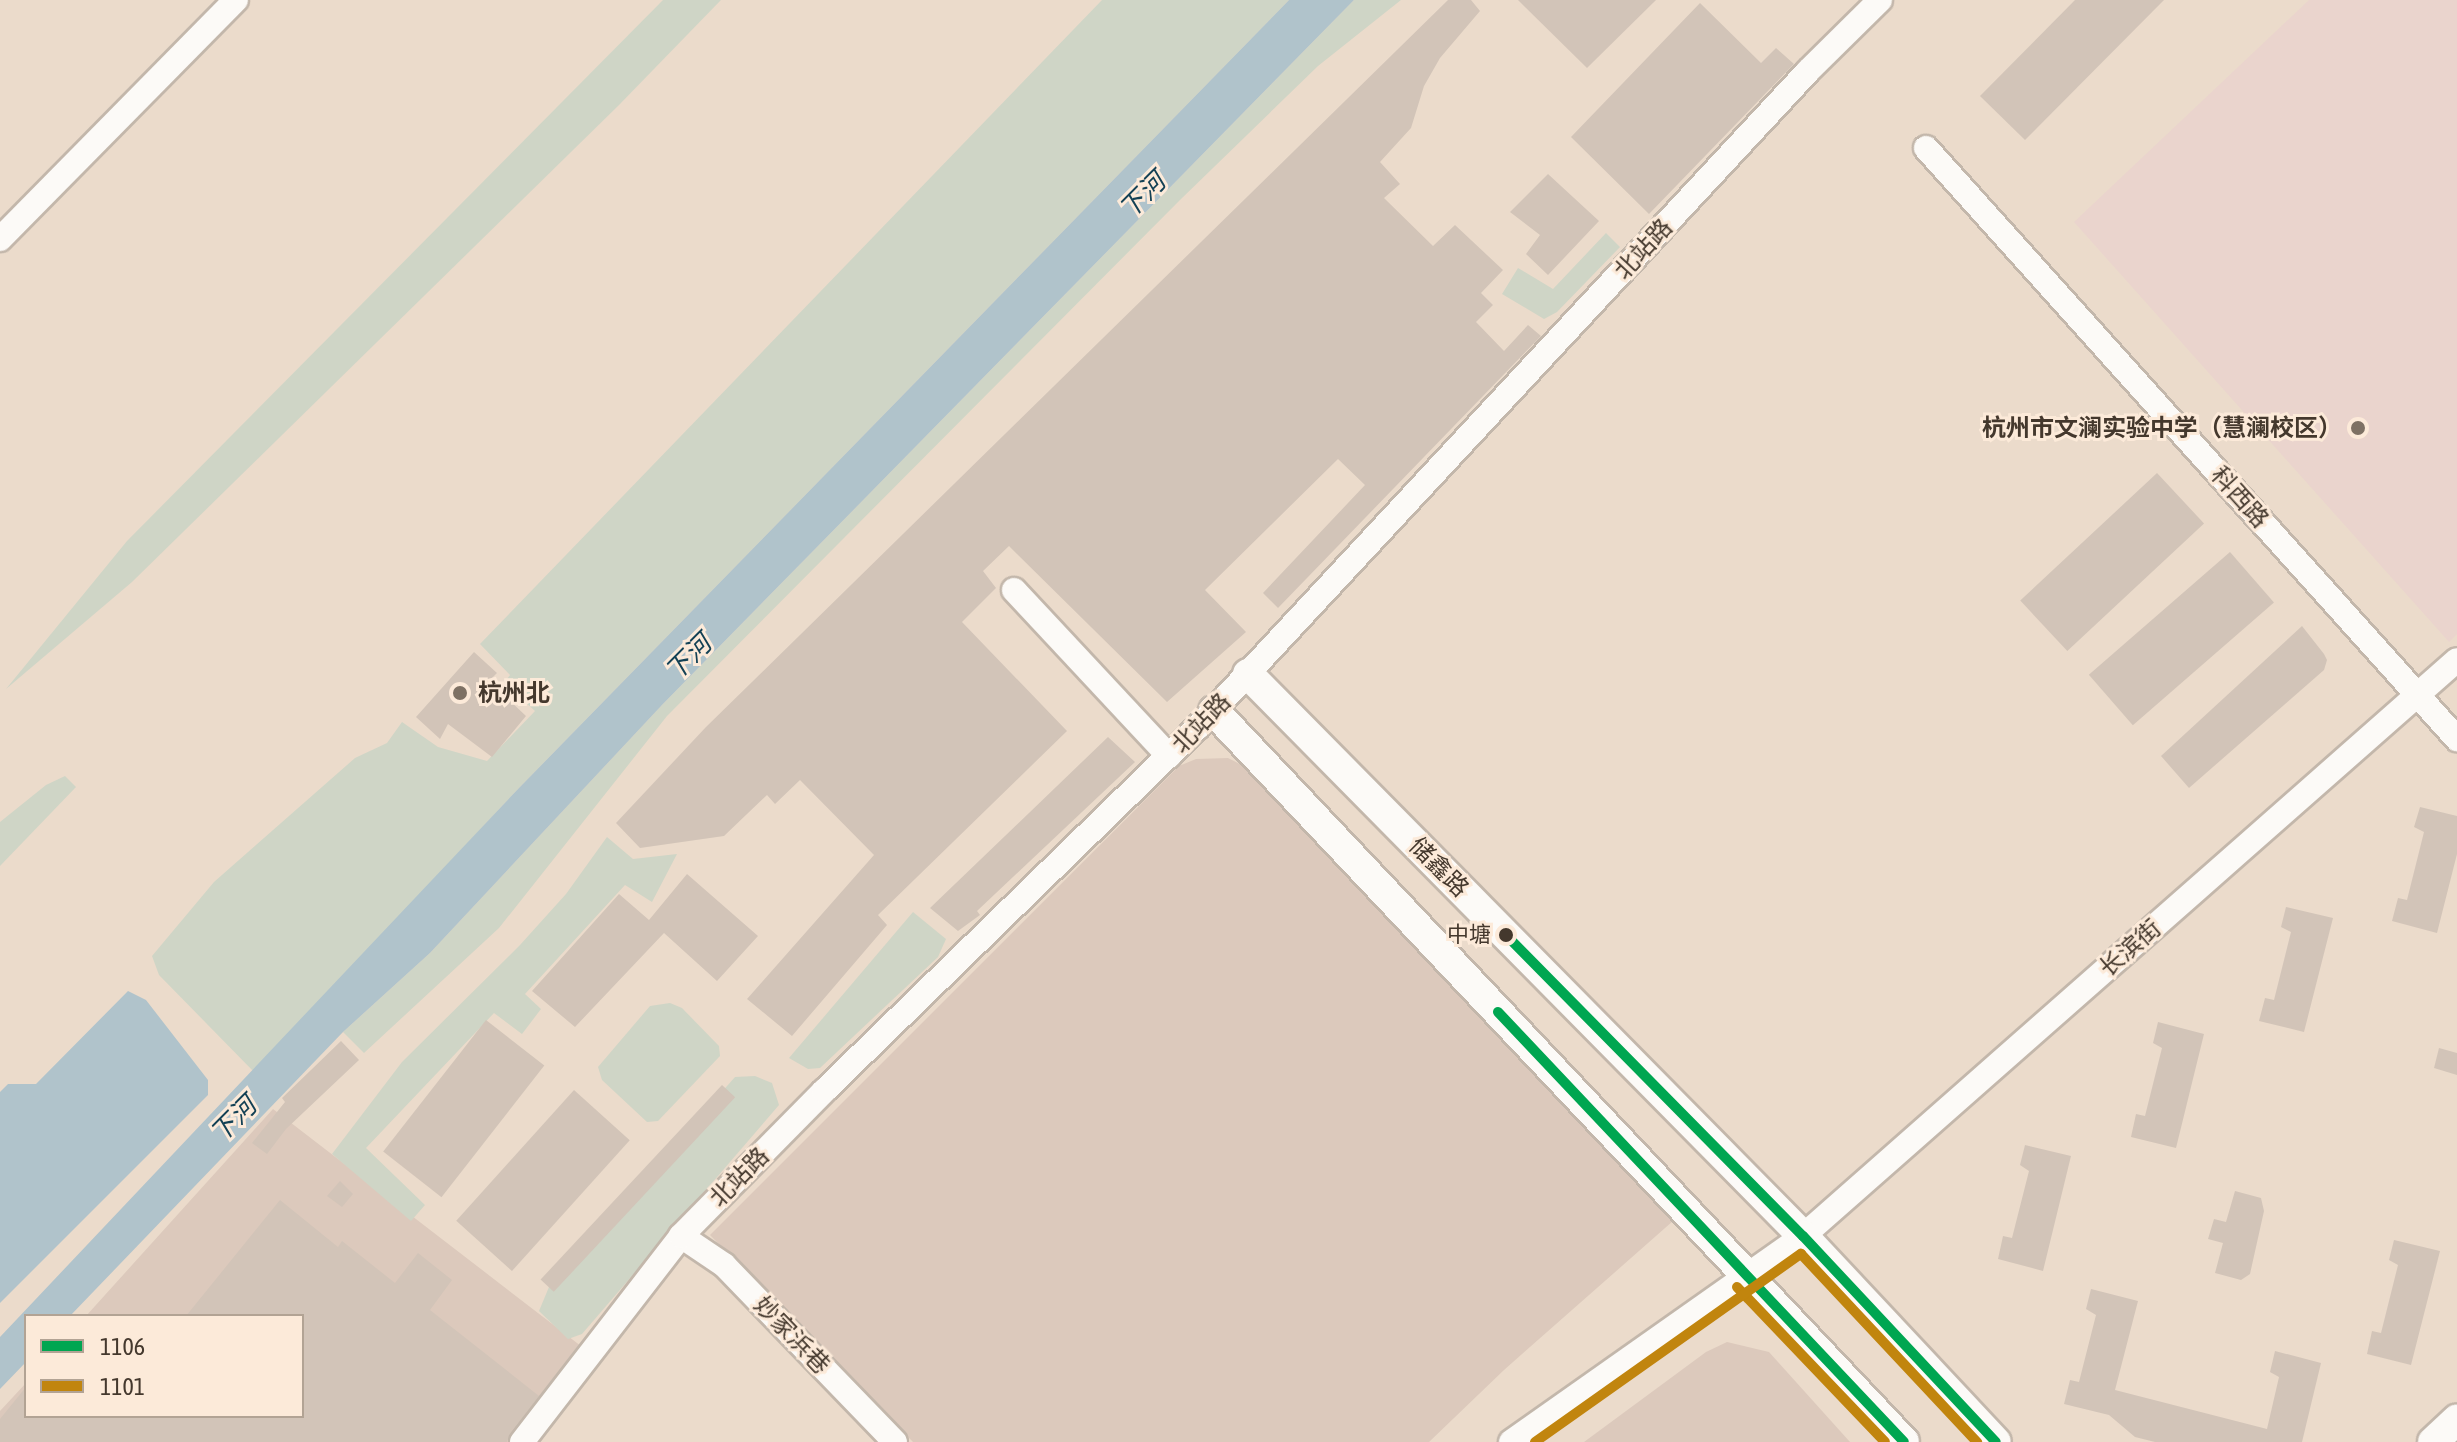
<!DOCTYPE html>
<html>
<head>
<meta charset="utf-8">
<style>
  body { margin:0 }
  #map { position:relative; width:2457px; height:1442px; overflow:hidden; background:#ebdbcb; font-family:"Asap Condensed","Noto Sans SC",sans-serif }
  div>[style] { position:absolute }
  .industrial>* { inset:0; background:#dcc9bc }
  .education>* { inset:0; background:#ead4cd }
  .green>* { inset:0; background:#cfd5c6 }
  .water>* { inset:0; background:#b0c3cb }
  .building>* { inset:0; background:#d2c4b8; transform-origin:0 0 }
  .roads { filter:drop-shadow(2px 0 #c3b7ab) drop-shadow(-2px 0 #c3b7ab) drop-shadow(0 2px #c3b7ab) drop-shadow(0 -2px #c3b7ab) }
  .minor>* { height:24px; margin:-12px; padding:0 12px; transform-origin:12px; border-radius:12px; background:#fcfaf7 }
  .tertiary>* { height:30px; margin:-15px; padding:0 15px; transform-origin:15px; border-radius:15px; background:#fcfaf7 }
  .bus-1>* { height:10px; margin:-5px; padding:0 5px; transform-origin:5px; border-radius:5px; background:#00a651 }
  .bus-2>* { height:10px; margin:-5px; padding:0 5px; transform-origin:5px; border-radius:5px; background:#c1850e }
  .dots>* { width:22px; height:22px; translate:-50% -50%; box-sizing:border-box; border:4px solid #fcead9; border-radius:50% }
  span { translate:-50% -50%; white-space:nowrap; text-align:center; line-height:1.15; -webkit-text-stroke:6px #fcead9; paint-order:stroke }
  .bus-label { font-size:22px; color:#44382d }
  .right { translate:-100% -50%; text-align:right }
  .street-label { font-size:24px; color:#44382d }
  .poi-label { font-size:24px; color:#44382d; font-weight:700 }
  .left { translate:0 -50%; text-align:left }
  .water-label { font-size:26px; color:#134155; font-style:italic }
  .legend { position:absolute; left:24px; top:1314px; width:280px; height:104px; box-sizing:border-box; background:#fcead9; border:2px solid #b2a394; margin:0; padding:10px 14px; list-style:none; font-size:24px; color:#44382d }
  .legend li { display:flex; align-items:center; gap:16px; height:40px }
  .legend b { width:40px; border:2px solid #b2a394 }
</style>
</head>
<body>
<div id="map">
  <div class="industrial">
    <div style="clip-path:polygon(1228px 758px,1267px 778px,1677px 1176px,1673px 1221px,1504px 1370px,1429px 1442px,913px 1442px,710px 1235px,1179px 766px,1196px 759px)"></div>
    <div style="clip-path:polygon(273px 1109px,590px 1353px,519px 1442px,0 1442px,0 1411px,26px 1383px,26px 1416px,302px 1416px,302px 1316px,86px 1316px)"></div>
    <div style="clip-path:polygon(1727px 1342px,1769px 1352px,1850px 1442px,1584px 1442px,1706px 1352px)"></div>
  </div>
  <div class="education">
    <div style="clip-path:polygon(2309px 0,2457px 0,2457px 634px,2449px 642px,2074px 222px)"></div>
  </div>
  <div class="green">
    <div style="clip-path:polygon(663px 0,721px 0,619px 105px,132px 582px,6px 689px,127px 541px)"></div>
    <div style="clip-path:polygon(1102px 0,1289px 0,517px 790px,254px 1072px,159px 975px,152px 956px,214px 882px,355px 758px,387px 743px,402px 722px,438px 747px,487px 761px,535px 711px,504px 683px,510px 675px,480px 644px)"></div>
    <div style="clip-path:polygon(1354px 0,1401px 0,1318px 66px,1180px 200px,667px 716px,499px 928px,364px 1053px,343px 1032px,430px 953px,662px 705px)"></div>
    <div style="clip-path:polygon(1606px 233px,1620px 247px,1557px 312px,1544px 319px,1502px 294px,1518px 268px,1553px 289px)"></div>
    <div style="clip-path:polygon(65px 776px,76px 787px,0 866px,0 822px,46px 785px)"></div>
    <div style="clip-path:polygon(607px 837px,633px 859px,677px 854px,652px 902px,625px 885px,525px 994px,541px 1009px,522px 1034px,494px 1013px,366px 1148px,425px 1205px,411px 1221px,332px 1154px,402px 1062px,520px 945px,566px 894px)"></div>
    <div style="clip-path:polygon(913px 912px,946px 939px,938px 957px,820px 1068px,808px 1069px,789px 1058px)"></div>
    <div style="clip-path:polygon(670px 1003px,682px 1008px,719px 1046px,720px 1056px,658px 1121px,647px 1122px,602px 1080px,598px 1067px,650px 1006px)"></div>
    <div style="clip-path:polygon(755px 1076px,772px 1083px,779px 1105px,582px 1334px,568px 1339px,539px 1311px,549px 1287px,735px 1077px)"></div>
  </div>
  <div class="water">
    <div style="clip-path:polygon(1289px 0,1354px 0,662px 705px,430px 953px,343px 1032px,70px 1316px,26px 1316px,26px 1362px,0 1389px,0 1337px,517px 790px)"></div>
    <div style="clip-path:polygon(128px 991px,146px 1000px,208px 1080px,208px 1095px,0 1303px,0 1092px,8px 1084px,36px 1084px)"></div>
  </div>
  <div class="building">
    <div style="clip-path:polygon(1448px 0,1471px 0,1480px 11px,1440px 58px,1424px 86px,1411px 128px,1380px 162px,1400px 184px,1384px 198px,1433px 246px,1455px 225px,1503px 270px,1481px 293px,1493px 305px,1476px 322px,1504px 351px,1528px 325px,1541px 336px,1278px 608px,1263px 593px,1365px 485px,1338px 459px,1205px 590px,1246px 632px,1167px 702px,1009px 546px,983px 571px,996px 588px,962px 622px,1067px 731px,878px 915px,887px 925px,792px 1036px,747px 999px,874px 855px,800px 780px,775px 804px,767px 795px,724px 836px,640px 848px,616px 823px,706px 727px)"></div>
    <div style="clip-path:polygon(1518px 0,1656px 0,1587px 68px)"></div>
    <div style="clip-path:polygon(2075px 0,2164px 0,2025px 140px,1980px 96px)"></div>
    <div style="clip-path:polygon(1700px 3px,1761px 63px,1776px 48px,1794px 64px,1649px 214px,1571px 137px)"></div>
    <div style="clip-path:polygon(1548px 174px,1599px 221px,1548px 275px,1526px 254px,1540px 235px,1510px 212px)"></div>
    <div style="left:2157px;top:473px;width:69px;height:187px;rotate:47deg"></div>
    <div style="left:2230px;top:552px;width:67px;height:187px;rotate:49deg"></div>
    <div style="clip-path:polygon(2302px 626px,2324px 654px,2327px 660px,2324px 670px,2189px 788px,2161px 756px)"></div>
    <div style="clip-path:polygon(474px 652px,497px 673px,489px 681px,526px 716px,492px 757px,448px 724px,440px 739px,416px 717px)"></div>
    <div style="clip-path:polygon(1108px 737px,1135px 762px,977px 911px,980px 915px,958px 931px,930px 908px)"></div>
    <div style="clip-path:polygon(2420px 807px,2457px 816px,2457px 854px,2437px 933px,2392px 921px,2398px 898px,2407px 900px,2424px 832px,2414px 827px)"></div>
    <div style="clip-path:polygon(687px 874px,758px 936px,717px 981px,664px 933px,575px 1027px,532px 991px,619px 894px,649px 920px)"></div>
    <div style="clip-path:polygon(2286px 907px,2333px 918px,2304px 1032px,2259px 1021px,2265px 998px,2274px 1000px,2291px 932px,2281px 927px)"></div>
    <div style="left:486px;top:1020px;width:74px;height:167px;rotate:38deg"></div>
    <div style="clip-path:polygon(2158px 1022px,2204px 1034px,2176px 1148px,2131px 1137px,2136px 1114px,2145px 1116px,2162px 1048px,2153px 1043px)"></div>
    <div style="clip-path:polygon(341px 1041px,359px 1060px,286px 1129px,267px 1154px,252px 1143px,285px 1102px,282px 1098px)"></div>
    <div style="clip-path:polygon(2439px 1048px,2457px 1053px,2457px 1075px,2434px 1068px)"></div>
    <div style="left:722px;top:1085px;width:18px;height:266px;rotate:43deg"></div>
    <div style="left:574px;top:1090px;width:75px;height:176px;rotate:42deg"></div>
    <div style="clip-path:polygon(2025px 1145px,2071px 1156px,2043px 1271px,1998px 1259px,2003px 1236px,2012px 1238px,2029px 1171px,2020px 1165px)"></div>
    <div style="clip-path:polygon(340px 1181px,353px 1194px,342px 1207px,327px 1196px)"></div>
    <div style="clip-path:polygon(2235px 1191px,2261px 1198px,2264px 1211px,2250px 1274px,2241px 1280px,2215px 1273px,2223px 1243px,2208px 1239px,2214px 1219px,2226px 1222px)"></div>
    <div style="clip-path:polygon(280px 1200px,338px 1247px,342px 1241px,395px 1283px,418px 1253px,452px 1280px,430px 1310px,539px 1396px,510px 1433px,507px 1442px,0 1442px,0 1419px,26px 1387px,26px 1416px,302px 1416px,302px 1316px,186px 1316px)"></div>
    <div style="clip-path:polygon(2394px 1240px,2440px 1251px,2411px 1365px,2367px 1354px,2372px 1331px,2381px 1333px,2398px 1265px,2389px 1260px)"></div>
    <div style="clip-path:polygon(2091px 1289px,2138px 1301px,2115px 1390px,2267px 1429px,2279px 1377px,2270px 1372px,2275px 1351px,2321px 1363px,2302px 1442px,2155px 1442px,2135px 1437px,2109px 1415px,2064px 1404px,2070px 1380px,2079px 1382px,2096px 1315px,2086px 1309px)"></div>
  </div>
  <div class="roads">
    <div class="minor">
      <div style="left:1926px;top:148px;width:795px;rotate:48.06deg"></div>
      <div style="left:0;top:239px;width:336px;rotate:-45.4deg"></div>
      <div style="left:1014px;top:590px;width:227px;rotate:47deg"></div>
      <div style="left:681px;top:1236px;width:52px;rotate:34deg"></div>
      <div style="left:724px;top:1265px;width:246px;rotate:46deg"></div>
      <div style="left:522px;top:1442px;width:260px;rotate:-52.3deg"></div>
      <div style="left:681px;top:1236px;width:204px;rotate:-45.4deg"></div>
      <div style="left:824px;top:1091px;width:523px;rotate:-44.23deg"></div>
      <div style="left:1199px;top:726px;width:894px;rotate:-47.08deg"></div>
      <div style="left:1808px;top:71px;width:101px;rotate:-44.6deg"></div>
      <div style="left:1511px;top:1442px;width:357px;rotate:-35.2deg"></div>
      <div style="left:1803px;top:1236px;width:871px;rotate:-41.37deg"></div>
    </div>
    <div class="tertiary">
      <div style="left:1248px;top:674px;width:790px;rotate:45.36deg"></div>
      <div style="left:1803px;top:1236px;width:282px;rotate:46.9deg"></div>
      <div style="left:1214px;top:711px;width:1005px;rotate:46.65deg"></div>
      <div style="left:2433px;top:1442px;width:33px;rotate:-43deg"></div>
    </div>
  </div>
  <div class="bus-1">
    <div style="left:1506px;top:935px;width:423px;rotate:45.4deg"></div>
    <div style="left:1803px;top:1236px;width:282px;rotate:46.9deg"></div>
    <div style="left:1498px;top:1012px;width:591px;rotate:46.64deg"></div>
  </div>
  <div class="bus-2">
    <div style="left:1737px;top:1287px;width:214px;rotate:46.3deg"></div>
    <div style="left:1535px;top:1442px;width:326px;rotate:-35.3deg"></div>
    <div style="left:1801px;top:1254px;width:258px;rotate:46.9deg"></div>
  </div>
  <div class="dots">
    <div style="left:2358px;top:428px;background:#7e7164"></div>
    <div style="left:460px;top:693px;background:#7e7164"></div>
    <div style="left:1506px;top:935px;background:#44382d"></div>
  </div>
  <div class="bus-label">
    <span class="right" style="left:1491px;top:935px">中塘</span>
  </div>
  <div class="street-label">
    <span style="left:1643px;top:249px;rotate:-47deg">北站路</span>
    <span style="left:2240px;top:497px;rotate:48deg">科西路</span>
    <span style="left:1201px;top:723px;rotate:-46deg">北站路</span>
    <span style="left:1439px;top:867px;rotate:45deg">储鑫路</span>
    <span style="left:2130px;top:948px;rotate:-41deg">长滨街</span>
    <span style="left:739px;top:1177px;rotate:-45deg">北站路</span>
    <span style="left:792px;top:1335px;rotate:46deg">妙家浜巷</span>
  </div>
  <div class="poi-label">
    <span class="right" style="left:2342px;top:428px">杭州市文澜实验中学（慧澜校区）</span>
    <span class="left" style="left:478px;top:693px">杭州北</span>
  </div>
  <div class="water-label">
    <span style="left:1143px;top:196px;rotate:-45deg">下河</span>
    <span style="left:689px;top:658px;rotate:-45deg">下河</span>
    <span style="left:234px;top:1120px;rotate:-45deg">下河</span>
  </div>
  <ul class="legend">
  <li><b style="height:10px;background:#00a651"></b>1106</li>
  <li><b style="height:10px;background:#c1850e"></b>1101</li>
  </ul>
</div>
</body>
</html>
